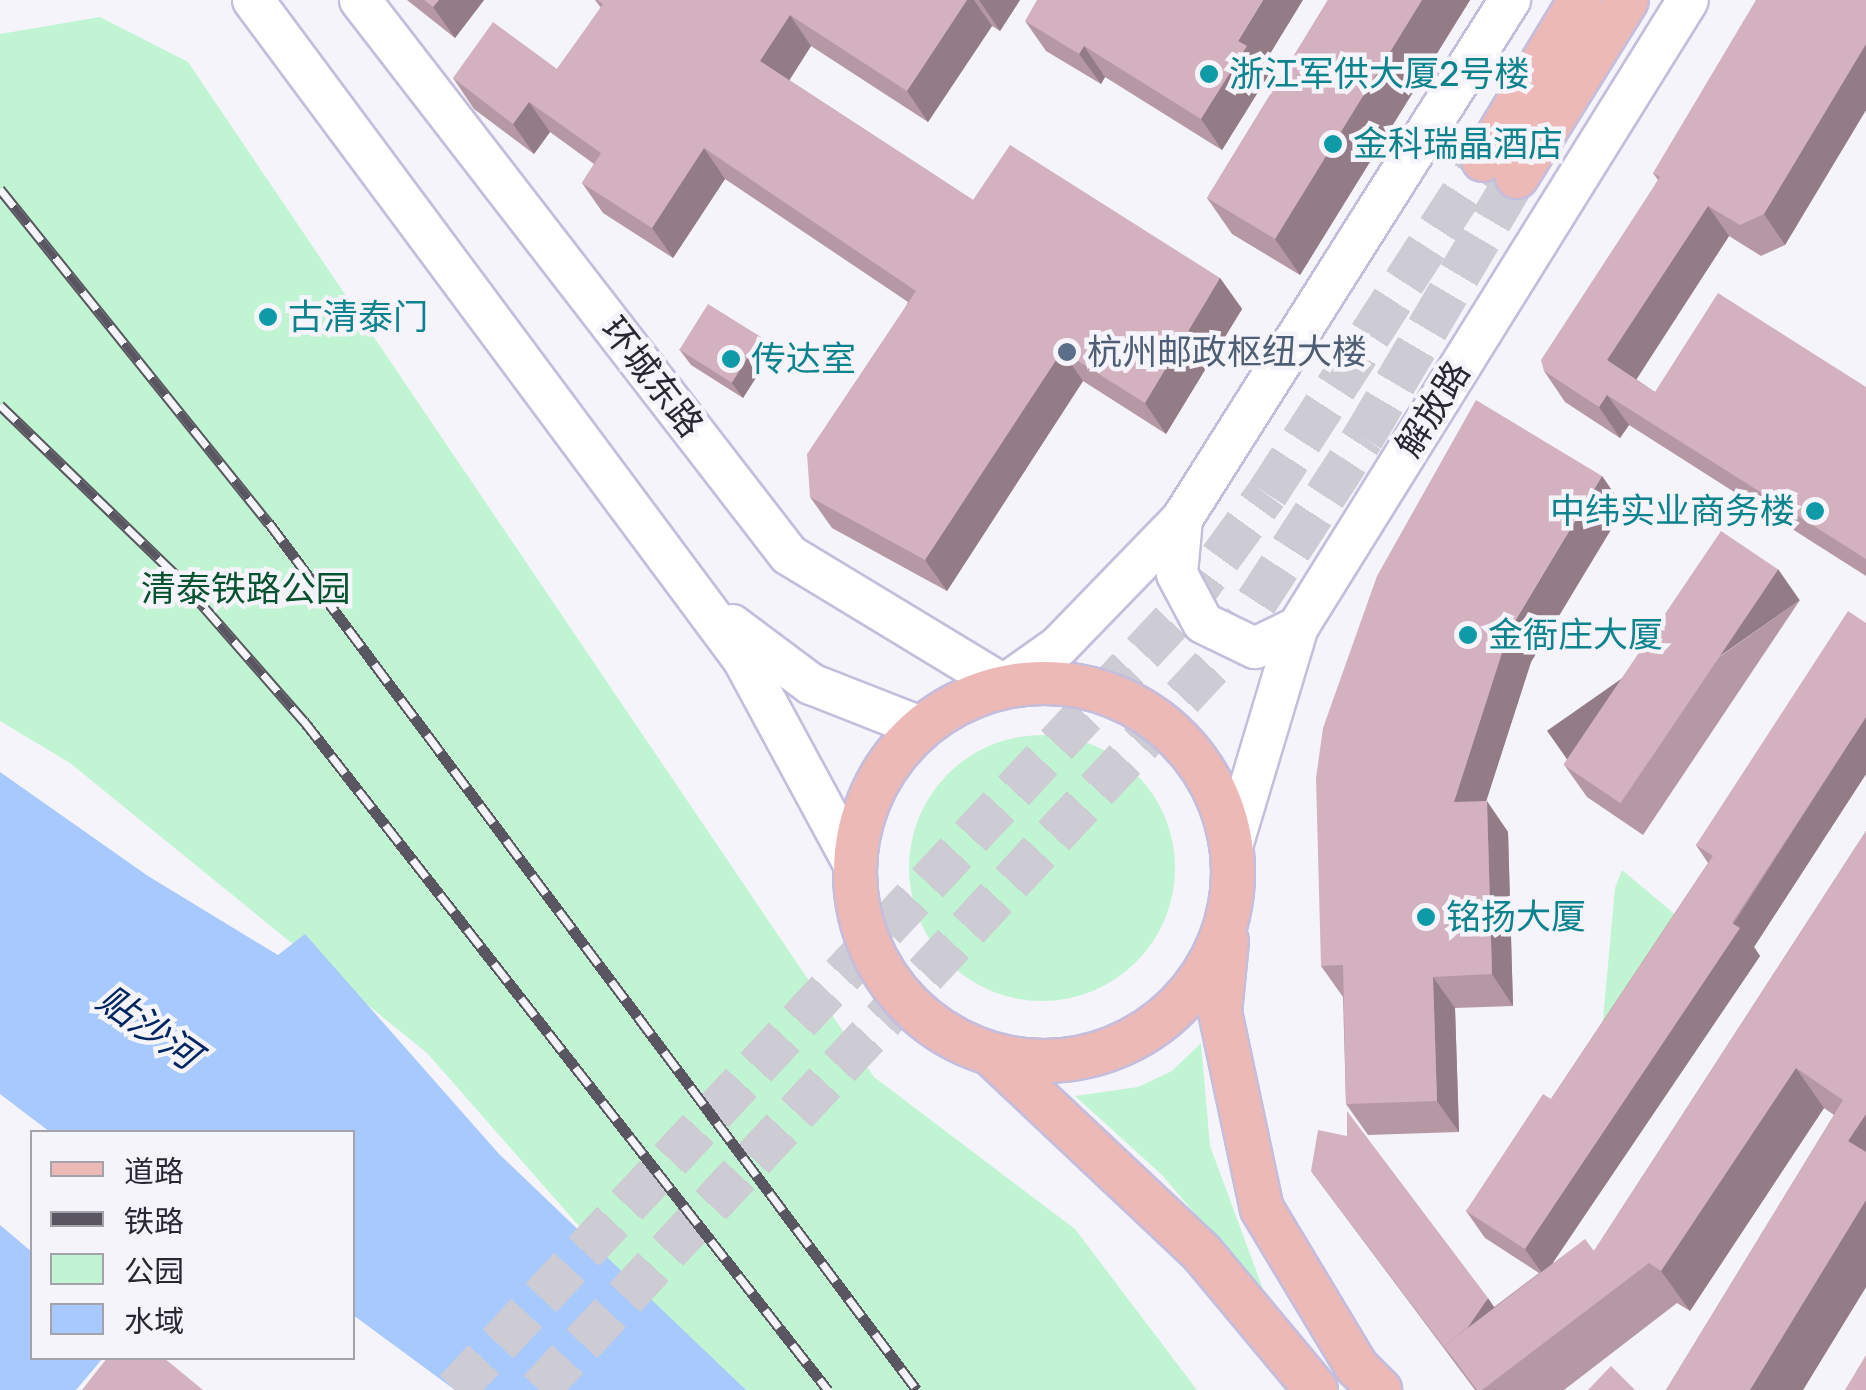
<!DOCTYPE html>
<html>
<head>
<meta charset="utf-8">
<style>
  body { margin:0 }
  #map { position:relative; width:1866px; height:1390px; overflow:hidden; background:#f6f4fb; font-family:Rubik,"Noto Sans SC",sans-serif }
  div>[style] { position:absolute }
  .green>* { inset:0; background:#c1f4d2 }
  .round { border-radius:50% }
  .water>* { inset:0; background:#a7c9fd }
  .primary-tunnel>* { height:42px; margin-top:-21px; transform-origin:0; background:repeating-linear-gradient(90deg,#cdcbd3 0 42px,transparent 0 63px) }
  .roads { filter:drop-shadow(2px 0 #c5bddc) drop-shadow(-2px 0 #c5bddc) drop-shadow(0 2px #c5bddc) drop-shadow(0 -2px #c5bddc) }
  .secondary>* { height:40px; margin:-20px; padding:0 20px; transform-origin:20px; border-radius:20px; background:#fff }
  .primary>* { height:42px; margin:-21px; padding:0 21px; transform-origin:21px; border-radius:21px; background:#ecb9b7 }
  .primary>.ring { margin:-21px; padding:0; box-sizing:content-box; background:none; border:42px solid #ecb9b7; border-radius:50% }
  .rail>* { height:11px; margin-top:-5.5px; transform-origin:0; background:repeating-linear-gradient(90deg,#f6f4fb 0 22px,#5a5661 0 44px); box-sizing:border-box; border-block:2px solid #5a5661 }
  .wall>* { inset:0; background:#b598a4 }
  .shaded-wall>* { inset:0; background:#947c86; transform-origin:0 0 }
  .building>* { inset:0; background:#d3b1bf; transform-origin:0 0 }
  .dots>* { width:28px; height:28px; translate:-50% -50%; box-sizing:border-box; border:5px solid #f6f4fb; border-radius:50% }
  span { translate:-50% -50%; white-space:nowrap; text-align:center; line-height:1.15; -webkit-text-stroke:9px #f6f4fb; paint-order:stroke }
  .culture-label { font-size:35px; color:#0d838f }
  .left { translate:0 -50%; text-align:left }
  .right { translate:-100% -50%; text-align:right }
  .service-label { font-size:35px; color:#4e5e75 }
  .street-label { font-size:35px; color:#2a2632 }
  .park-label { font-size:35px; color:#07522f }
  .water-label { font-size:38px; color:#002761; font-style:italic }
  .legend { position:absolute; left:30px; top:1130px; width:325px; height:230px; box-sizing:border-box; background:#f6f4fb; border:2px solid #a4a2ab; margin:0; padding:12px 18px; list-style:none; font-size:30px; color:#2a2632 }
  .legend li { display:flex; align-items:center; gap:20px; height:50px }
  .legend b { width:50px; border:2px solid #a4a2ab }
</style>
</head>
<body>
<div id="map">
  <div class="green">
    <div style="clip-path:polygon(100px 17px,188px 62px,874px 1077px,1075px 1229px,1197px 1390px,723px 1390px,427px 1053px,70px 763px,0 721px,0 34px)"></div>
    <div class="round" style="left:909px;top:735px;width:266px;height:266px"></div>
    <div style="clip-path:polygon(1622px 870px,1684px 922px,1600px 1052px,1615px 888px)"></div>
    <div style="clip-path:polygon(1201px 1043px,1210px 1146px,1266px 1297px,1162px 1175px,1075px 1096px,1138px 1087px,1172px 1071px)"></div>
  </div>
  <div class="water">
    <div style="clip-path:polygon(0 772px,148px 876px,278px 955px,305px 934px,499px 1154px,746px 1390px,455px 1390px,353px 1315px,352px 1132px,50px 1132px,0 1094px)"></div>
    <div style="clip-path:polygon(0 1225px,32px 1252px,32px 1358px,103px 1358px,76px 1390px,0 1390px)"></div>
  </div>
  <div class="primary-tunnel">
    <div style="left:455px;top:1390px;width:1068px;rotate:-47.01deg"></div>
    <div style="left:1183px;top:609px;width:142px;rotate:-53.9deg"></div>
    <div style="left:1267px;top:494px;width:398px;rotate:-57.1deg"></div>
    <div style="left:539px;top:1390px;width:1003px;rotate:-47.1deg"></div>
    <div style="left:1222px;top:655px;width:259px;rotate:-57deg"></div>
    <div style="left:1363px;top:438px;width:303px;rotate:-59.5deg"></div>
  </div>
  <div class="roads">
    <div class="secondary">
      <div style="left:253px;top:0;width:821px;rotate:53.37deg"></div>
      <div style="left:743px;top:659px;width:233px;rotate:61.6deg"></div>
      <div style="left:360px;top:0;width:701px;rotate:52.3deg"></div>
      <div style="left:789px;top:555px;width:251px;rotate:31.2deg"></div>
      <div style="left:1004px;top:685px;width:67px;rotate:-35.3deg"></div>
      <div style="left:1059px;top:646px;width:177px;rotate:-45.9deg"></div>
      <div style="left:1182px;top:519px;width:614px;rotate:-57.71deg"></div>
      <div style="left:1182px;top:519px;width:55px;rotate:95.2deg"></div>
      <div style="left:1177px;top:574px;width:55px;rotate:62deg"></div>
      <div style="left:1203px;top:623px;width:58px;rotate:25.7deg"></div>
      <div style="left:1255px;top:648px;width:48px;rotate:-26deg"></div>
      <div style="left:732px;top:625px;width:99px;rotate:36.8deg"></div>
      <div style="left:811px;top:684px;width:118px;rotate:21.4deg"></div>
      <div style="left:1233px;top:843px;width:226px;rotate:-73.3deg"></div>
      <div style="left:1298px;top:627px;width:738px;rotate:-58.12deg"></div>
    </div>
    <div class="primary">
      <div style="left:1483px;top:160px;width:187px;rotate:-58.8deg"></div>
      <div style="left:1517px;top:177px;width:208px;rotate:-58.1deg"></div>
      <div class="ring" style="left:855px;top:683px;width:336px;height:336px"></div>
      <div style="left:1227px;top:941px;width:71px;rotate:95.6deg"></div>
      <div style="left:1220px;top:1012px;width:201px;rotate:78deg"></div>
      <div style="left:1262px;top:1209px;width:184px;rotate:59deg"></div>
      <div style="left:1357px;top:1367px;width:33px;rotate:45deg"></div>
      <div style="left:993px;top:1056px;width:287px;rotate:43.3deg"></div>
      <div style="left:1202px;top:1253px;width:178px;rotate:50.2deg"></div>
    </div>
  </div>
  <div class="rail">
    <div style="left:0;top:189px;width:429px;rotate:51.2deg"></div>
    <div style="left:269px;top:523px;width:1082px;rotate:53.23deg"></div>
    <div style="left:0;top:405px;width:245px;rotate:44deg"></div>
    <div style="left:176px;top:575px;width:194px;rotate:48.8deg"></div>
    <div style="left:304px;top:721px;width:850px;rotate:51.93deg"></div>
  </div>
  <div class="wall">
    <div style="clip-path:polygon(407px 0,484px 0,455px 38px)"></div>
    <div style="clip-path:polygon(595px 0,1020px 0,1000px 31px,992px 26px,928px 122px,811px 46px,789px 80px,973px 200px,1220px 278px,1242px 309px,1166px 434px,1083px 381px,947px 591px,832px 528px,810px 497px,908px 302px,725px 179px,673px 258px,603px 213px,582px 183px,594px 164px,550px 132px,534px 154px,474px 109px,453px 78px,557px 69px,601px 8px)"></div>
    <div style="clip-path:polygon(1328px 0,1470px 0,1300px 275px,1232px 234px,1207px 198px)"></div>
    <div style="clip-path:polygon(1866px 0,1866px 110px,1785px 245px,1761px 256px,1729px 236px,1636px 379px,1655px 392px,1866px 387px,1866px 576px,1629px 425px,1620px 438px,1565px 402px,1544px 371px,1658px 180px,1653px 173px)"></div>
    <div style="clip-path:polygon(1025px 21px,1262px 67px,1268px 76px,1222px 150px,1105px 77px,1101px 84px,1046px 51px)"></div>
    <div style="clip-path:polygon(679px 349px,771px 354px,743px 398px,691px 365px)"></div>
    <div style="clip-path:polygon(1602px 476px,1624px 508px,1531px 662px,1486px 801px,1508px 832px,1513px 1006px,1455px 1008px,1459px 1132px,1368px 1135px,1346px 1104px,1343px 997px,1321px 966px)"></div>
    <div style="clip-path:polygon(1800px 600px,1643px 835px,1587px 797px,1565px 766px)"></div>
    <div style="clip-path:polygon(1866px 623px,1866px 774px,1754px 947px,1760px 956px,1552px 1263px,1594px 1251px,1866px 831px,1866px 1287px,1803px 1390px,1666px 1390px,1834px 1115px,1824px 1108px,1690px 1311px,1677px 1303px,1564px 1390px,1475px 1390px,1311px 1171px,1494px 1307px,1539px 1273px,1485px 1238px,1466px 1211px,1551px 1099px,1708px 863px,1696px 845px)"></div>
  </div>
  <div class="shaded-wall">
    <div style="clip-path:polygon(439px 0,484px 0,455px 38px,433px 7px)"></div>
    <div style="clip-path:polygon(967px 0,974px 0,992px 26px,928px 122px,907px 91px)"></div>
    <div style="clip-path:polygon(979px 0,1020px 0,1000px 31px)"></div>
    <div style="clip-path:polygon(1263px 0,1303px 0,1262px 67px,1268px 76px,1222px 150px,1201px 119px,1238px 41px)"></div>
    <div style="clip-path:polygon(1422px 0,1470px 0,1300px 275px,1275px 239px)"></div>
    <div style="clip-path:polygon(790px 15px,811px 46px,782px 92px,760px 61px)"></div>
    <div style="clip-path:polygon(1866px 44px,1866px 110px,1785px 245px,1764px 214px)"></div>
    <div style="clip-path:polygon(1084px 46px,1105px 77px,1101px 84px,1079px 54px)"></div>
    <div style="clip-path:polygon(529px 102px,550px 132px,534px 154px,513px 124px)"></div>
    <div style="clip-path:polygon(704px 148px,725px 179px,673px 258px,652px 228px)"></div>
    <div style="clip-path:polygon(1708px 206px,1729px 236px,1629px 391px,1607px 360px)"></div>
    <div style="clip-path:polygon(1220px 278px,1242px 309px,1166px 434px,1145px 403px)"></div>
    <div style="clip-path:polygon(760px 337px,771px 354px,743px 398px,731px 382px)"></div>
    <div style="clip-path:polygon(1062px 351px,1083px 381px,947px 591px,925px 560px)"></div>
    <div style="clip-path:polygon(1607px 395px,1629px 425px,1620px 438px,1599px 407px)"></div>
    <div style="clip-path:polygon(1602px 476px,1624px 508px,1531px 662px,1476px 833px,1454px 802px,1509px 631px)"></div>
    <div style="left:1778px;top:569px;width:38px;height:282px;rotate:55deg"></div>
    <div style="clip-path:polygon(1866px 717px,1866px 774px,1754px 947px,1760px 956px,1544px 1276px,1525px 1249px)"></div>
    <div style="clip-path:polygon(1487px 801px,1508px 832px,1513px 1006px,1492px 974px)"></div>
    <div style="clip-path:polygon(1433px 977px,1455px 1008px,1459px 1132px,1437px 1101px)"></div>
    <div style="clip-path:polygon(1796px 1068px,1824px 1108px,1690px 1311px,1661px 1271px)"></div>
    <div style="clip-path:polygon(1866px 1114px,1866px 1167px,1848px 1141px)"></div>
    <div style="clip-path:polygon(1866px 1200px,1866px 1287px,1803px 1390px,1750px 1390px)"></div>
    <div style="clip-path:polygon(1488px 1298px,1509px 1329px,1450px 1354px)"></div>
  </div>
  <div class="building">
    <div style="clip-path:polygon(424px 0,439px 0,433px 7px)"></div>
    <div style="clip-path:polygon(597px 0,967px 0,907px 91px,790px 15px,760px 61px,973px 200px,1010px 145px,1220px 278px,1145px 403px,1062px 351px,925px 560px,810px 497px,807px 454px,916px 291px,704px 148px,652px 228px,582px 183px,601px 153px,529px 102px,513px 124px,453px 78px,493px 22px,557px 69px,603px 4px)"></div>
    <div style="clip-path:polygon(1037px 0,1263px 0,1238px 41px,1247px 46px,1201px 119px,1084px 46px,1079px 54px,1025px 21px)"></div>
    <div style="clip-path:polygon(1328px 0,1422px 0,1275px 239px,1207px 198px)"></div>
    <div style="clip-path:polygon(1756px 0,1866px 0,1866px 44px,1764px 214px,1740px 225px,1708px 206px,1607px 360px,1655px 392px,1718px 293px,1866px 387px,1866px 559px,1607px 395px,1599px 407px,1544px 371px,1541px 360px,1660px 177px,1653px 173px)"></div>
    <div style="left:708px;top:304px;width:62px;height:54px;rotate:32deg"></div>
    <div style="clip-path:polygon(1476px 400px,1602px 476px,1509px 631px,1454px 802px,1487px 801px,1492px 974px,1433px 977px,1437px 1101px,1346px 1104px,1343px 965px,1321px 966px,1316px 778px,1323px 728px,1377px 576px)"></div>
    <div style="left:1721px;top:531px;width:69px;height:282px;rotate:34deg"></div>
    <div style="clip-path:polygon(1848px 611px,1866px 623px,1866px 717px,1732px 923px,1740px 928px,1525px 1249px,1466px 1211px,1543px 1094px,1551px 1099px,1713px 856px,1696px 845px)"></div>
    <div style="clip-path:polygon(1866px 831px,1866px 1114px,1848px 1141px,1866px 1152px,1866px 1200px,1750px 1390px,1666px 1390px,1843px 1100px,1796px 1068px,1661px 1271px,1649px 1263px,1482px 1390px,1477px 1390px,1444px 1346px,1585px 1239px,1594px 1251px)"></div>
    <div style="clip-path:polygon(1347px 1111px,1488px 1298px,1468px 1327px,1444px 1346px,1450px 1355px,1311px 1171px,1318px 1130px,1347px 1136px)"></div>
    <div style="clip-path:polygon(1866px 1355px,1866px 1390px,1845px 1390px)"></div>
    <div style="clip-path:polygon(107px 1358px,164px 1358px,203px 1390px,82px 1390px)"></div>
    <div style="clip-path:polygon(1611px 1366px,1635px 1390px,1588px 1390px)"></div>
  </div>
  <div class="dots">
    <div style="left:1209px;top:74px;background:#0f9aa8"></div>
    <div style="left:1333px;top:144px;background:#0f9aa8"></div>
    <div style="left:268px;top:317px;background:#0f9aa8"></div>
    <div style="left:1067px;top:352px;background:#5c6f8a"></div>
    <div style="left:731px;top:359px;background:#0f9aa8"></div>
    <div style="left:1815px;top:511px;background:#0f9aa8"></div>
    <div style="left:1468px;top:635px;background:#0f9aa8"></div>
    <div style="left:1426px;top:917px;background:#0f9aa8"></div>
  </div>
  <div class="culture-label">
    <span class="left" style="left:1229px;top:74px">浙江军供大厦2号楼</span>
    <span class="left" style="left:1353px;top:144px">金科瑞晶酒店</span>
    <span class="left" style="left:288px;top:317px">古清泰门</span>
    <span class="left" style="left:751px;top:359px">传达室</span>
    <span class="right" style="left:1795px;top:511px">中纬实业商务楼</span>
    <span class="left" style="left:1488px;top:635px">金衙庄大厦</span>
    <span class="left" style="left:1446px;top:917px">铭扬大厦</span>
  </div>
  <div class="service-label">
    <span class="left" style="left:1087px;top:352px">杭州邮政枢纽大楼</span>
  </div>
  <div class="street-label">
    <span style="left:652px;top:377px;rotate:52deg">环城东路</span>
    <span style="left:1433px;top:409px;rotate:-58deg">解放路</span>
  </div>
  <div class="park-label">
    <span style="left:246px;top:589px">清泰铁路公园</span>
  </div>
  <div class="water-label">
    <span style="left:148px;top:1028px;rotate:35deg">贴沙河</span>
  </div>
  <ul class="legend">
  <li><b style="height:12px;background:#ecb9b7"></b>道路</li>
  <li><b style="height:12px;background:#5a5661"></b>铁路</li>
  <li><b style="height:28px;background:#c1f4d2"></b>公园</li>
  <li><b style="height:28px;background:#a7c9fd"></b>水域</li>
  </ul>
</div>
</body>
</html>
